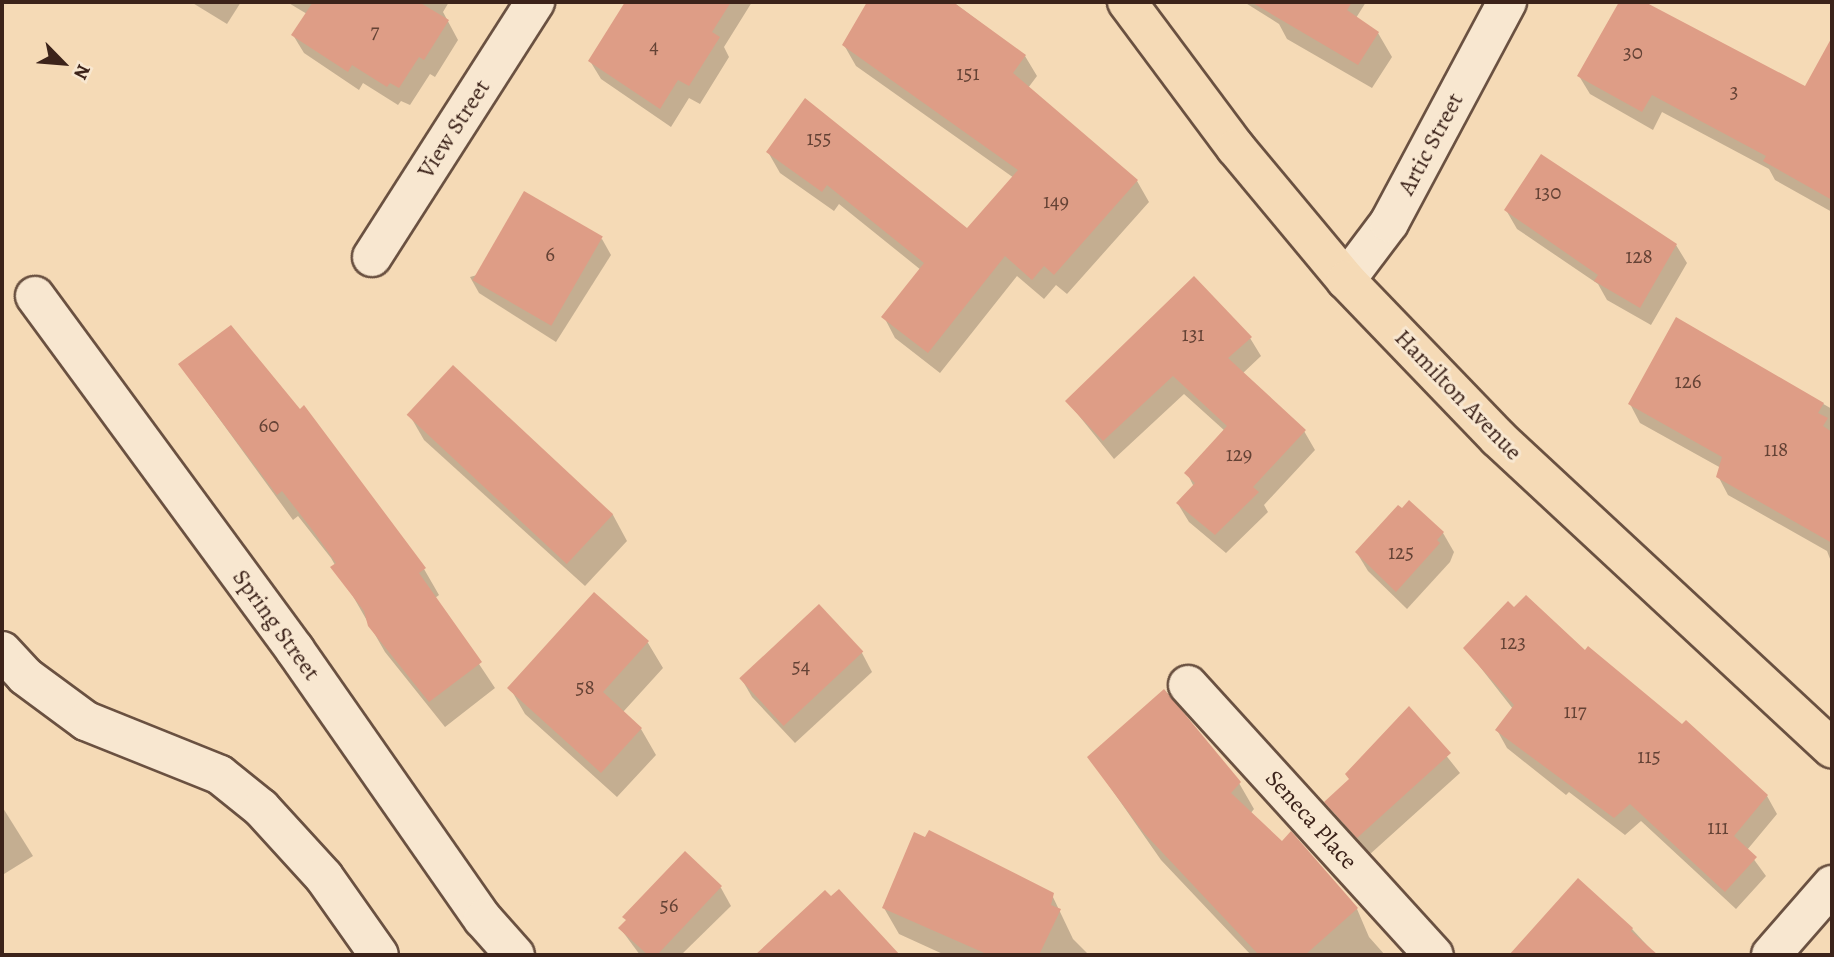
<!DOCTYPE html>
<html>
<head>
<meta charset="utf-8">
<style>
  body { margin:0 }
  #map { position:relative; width:1834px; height:957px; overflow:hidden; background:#f5dab6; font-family:Alegreya,serif }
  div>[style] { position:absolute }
  .shadow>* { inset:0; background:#0003 }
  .building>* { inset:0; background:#de9d86; transform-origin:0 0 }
  .roads { filter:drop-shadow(2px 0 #6a5141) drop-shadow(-2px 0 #6a5141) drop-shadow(0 2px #6a5141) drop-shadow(0 -2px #6a5141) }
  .minor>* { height:38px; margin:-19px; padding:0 19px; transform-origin:19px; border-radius:19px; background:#f8e7d0 }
  .major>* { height:38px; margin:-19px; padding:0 19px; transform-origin:19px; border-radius:19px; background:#f5dab6 }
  span { translate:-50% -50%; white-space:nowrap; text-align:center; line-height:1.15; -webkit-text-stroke:6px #f8e7d0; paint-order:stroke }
  .number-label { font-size:21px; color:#644235 }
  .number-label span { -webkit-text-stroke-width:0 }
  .street-label { font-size:24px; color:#3c231a }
  .frame { position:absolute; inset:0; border:4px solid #3c231a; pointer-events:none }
  .north { position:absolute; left:28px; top:28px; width:70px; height:70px; -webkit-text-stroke:5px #f8e7d0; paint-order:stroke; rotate:115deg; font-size:19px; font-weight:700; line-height:28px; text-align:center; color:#3c231a }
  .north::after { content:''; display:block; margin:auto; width:24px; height:32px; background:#3c231a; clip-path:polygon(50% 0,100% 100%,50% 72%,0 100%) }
</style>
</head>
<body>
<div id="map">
  <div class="shadow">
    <div style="clip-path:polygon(191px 2px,241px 2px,227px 24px)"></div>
    <div style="clip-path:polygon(287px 2px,449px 2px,443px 12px,458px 40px,435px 77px,430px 74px,410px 105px,401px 101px,398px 105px,363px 83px,359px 90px,304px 53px,293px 35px,307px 14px)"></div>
    <div style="clip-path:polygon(627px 2px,752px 2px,724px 47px,729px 57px,700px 104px,689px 98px,671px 127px,601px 79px,590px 61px)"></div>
    <div style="clip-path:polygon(902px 2px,953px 2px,1025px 56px,1037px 76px,1028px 88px,1137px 181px,1149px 202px,1067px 294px,1056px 285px,1044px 299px,1017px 276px,940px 373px,895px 338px,884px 317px,921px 270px,839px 204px,834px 211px,780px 173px,768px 152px,968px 231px,1014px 178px,856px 66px,844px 45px,955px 53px)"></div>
    <div style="clip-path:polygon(1244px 2px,1366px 2px,1356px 18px,1378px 33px,1392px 57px,1372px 88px,1287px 39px,1279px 24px)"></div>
    <div style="clip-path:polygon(1621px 2px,1642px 2px,1805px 89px,1812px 77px,1832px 88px,1832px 212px,1775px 180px,1769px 169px,1662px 112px,1653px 130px,1590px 94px,1579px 76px)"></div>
    <div style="clip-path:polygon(1506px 210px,1676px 245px,1687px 263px,1651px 325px,1607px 300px,1598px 284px,1517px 229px)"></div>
    <div style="clip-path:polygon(602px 239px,611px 255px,556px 342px,479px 293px,470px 277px)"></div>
    <div style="clip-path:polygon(1677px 319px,1832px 409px,1832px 564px,1827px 551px,1728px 495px,1718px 476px,1721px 468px,1640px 423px,1630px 404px)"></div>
    <div style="clip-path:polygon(1250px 338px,1261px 356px,1242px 374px,1304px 431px,1315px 450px,1264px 505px,1268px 512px,1226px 553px,1189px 522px,1178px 504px,1194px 487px,1187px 473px,1225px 431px,1184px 394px,1114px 459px,1067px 401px)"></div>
    <div style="clip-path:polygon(180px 365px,424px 569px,439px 595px,435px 598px,495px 688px,445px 727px,385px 652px,331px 558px,298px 516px,293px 520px)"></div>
    <div style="clip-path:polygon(409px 414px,613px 515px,627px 541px,585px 586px,424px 440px)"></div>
    <div style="clip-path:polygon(1409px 503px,1443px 533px,1454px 552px,1450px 562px,1407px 609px,1368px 571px,1357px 553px)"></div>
    <div style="clip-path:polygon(594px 595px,648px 643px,663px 668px,623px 712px,641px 729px,656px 755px,617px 797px,525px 714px,510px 688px)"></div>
    <div style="clip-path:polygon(819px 607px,862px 653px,872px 672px,795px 743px,752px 697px,741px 678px)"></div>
    <div style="clip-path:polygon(1466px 649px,1585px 652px,1767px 796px,1777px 814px,1747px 850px,1766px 876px,1736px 909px,1641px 821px,1625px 835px,1569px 792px,1566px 795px,1507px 748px,1497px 730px,1513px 709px)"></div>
    <div style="clip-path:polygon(1409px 709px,1460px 773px,1369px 855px,1326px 802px,1350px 781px)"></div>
    <div style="clip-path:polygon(1089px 757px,1239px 783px,1254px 809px,1250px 814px,1282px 843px,1291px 834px,1357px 909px,1369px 937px,1385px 955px,1251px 955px,1161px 860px)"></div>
    <div style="clip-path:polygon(3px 808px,33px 856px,4px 874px,2px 870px)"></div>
    <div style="clip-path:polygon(685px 854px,721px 888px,731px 906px,681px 955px,640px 955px,620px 928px)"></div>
    <div style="clip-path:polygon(839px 891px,898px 955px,757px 955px,825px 892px,831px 898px)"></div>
    <div style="clip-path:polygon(1052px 895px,1073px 939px,1089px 955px,945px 955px,899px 934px,884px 908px)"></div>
    <div style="clip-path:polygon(1632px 929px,1656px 955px,1512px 954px)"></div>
  </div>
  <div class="building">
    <div style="clip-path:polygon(313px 2px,419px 2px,449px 20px,424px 60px,419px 57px,399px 88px,390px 83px,387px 87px,352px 65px,348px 72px,291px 35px)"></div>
    <div style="clip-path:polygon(625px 2px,731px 2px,712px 32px,720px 37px,689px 86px,678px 80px,660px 109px,588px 61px)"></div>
    <div style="clip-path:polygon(867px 2px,953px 2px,1026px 55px,1013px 73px,1138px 180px,1054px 275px,1044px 266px,1032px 280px,1005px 256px,928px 353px,881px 317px,924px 263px,827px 185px,822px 192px,766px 152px,805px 98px,967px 228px,1018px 170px,842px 45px)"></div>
    <div style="clip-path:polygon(1251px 2px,1352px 2px,1347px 10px,1379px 32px,1358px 65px)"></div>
    <div style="clip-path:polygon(1619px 2px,1645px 2px,1805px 86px,1832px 37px,1832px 200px,1763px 161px,1766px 156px,1652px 95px,1642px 112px,1577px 76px)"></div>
    <div style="clip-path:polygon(1541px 154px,1677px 244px,1640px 308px,1594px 281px,1598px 275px,1504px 210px)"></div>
    <div style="left:524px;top:191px;width:91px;height:103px;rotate:30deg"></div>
    <div style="clip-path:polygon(1194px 276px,1252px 337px,1228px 358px,1306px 430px,1253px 487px,1259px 492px,1215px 535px,1176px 503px,1195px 483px,1184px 473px,1227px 426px,1173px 376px,1103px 441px,1065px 401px)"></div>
    <div style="clip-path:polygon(1676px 317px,1824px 403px,1818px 413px,1828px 418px,1823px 426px,1832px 432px,1832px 543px,1716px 477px,1722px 457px,1628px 404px)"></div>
    <div style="clip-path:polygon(231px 325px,300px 409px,304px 405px,426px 568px,419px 573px,482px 662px,429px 702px,368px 626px,364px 611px,330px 567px,336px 563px,314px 532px,282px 491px,277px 495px,178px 364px)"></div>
    <div style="left:453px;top:365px;width:219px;height:68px;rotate:43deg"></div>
    <div style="clip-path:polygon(1409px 500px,1444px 532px,1437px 540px,1440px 543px,1396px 592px,1355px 552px,1398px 505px,1402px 508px)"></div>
    <div style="clip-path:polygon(594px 592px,649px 641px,603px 692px,642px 728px,601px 773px,507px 688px)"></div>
    <div style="clip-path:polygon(1526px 595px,1585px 650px,1588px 646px,1682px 724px,1686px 720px,1768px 795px,1734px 836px,1757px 857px,1725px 892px,1630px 804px,1614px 818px,1495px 730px,1514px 705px,1463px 648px,1508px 601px,1514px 607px)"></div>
    <div style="left:819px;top:604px;width:65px;height:109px;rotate:47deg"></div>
    <div style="clip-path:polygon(1164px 689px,1241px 782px,1231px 793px,1282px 841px,1291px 831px,1358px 908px,1305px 955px,1259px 955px,1144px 833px,1087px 757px)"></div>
    <div style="clip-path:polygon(1409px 706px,1451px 753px,1357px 838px,1324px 802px,1349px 779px,1345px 774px)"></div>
    <div style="clip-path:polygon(929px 830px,1054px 893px,1051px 905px,1061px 909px,1039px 955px,989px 955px,882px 908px,914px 832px,925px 837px)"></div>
    <div style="clip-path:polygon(685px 851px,722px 886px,657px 955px,648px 955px,618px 928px,626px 920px,622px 917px)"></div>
    <div style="clip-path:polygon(1578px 878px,1633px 928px,1631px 931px,1658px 955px,1509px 955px)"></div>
    <div style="clip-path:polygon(839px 889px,900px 955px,755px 955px,825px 890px,831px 896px)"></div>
  </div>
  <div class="roads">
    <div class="minor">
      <div style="left:372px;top:257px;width:303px;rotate:-57.4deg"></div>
      <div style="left:1346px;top:280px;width:71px;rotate:-53deg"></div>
      <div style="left:1389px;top:223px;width:251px;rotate:-61.9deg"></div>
      <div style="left:35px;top:296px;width:439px;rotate:53.7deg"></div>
      <div style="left:295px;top:650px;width:328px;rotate:55.1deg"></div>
      <div style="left:483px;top:919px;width:48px;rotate:48.4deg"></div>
      <div style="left:2px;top:651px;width:34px;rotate:47deg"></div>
      <div style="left:25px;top:676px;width:76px;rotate:36.4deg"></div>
      <div style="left:86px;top:721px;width:144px;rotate:21.9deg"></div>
      <div style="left:220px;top:775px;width:53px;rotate:38.8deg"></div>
      <div style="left:261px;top:808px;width:93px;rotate:47.6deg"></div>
      <div style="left:324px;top:877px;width:95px;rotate:54.8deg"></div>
      <div style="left:1188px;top:685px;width:365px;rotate:47.7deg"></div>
      <div style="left:1771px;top:955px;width:93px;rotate:-48.9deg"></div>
    </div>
    <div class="major">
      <div style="left:1127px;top:2px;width:182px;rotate:53.3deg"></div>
      <div style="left:1236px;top:148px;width:172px;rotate:50.2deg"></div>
      <div style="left:1346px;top:280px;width:219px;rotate:46.1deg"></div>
      <div style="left:1498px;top:438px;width:456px;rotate:42.9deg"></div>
    </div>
  </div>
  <div class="number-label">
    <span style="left:375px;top:31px">7</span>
    <span style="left:654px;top:46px">4</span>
    <span style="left:1633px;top:52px">30</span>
    <span style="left:968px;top:73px">151</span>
    <span style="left:1734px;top:91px">3</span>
    <span style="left:819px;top:138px">155</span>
    <span style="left:1548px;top:192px">130</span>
    <span style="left:1056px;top:201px">149</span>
    <span style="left:550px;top:254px">6</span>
    <span style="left:1639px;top:256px">128</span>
    <span style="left:1193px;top:334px">131</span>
    <span style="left:1688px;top:381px">126</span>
    <span style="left:269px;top:425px">60</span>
    <span style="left:1776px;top:449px">118</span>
    <span style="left:1239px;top:454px">129</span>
    <span style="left:1401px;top:552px">125</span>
    <span style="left:1513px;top:642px">123</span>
    <span style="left:801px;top:666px">54</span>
    <span style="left:585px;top:687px">58</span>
    <span style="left:1575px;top:711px">117</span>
    <span style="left:1649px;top:756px">115</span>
    <span style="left:1718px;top:827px">111</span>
    <span style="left:669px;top:905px">56</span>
  </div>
  <div class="street-label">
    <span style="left:454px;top:129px;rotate:-57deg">View Street</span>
    <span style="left:1431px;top:144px;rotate:-62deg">Artic Street</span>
    <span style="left:1458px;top:395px;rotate:46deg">Hamilton Avenue</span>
    <span style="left:276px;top:625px;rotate:54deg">Spring Street</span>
    <span style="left:1311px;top:820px;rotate:48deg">Seneca Place</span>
  </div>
  <div class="frame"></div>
  <div class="north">N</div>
</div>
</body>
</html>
